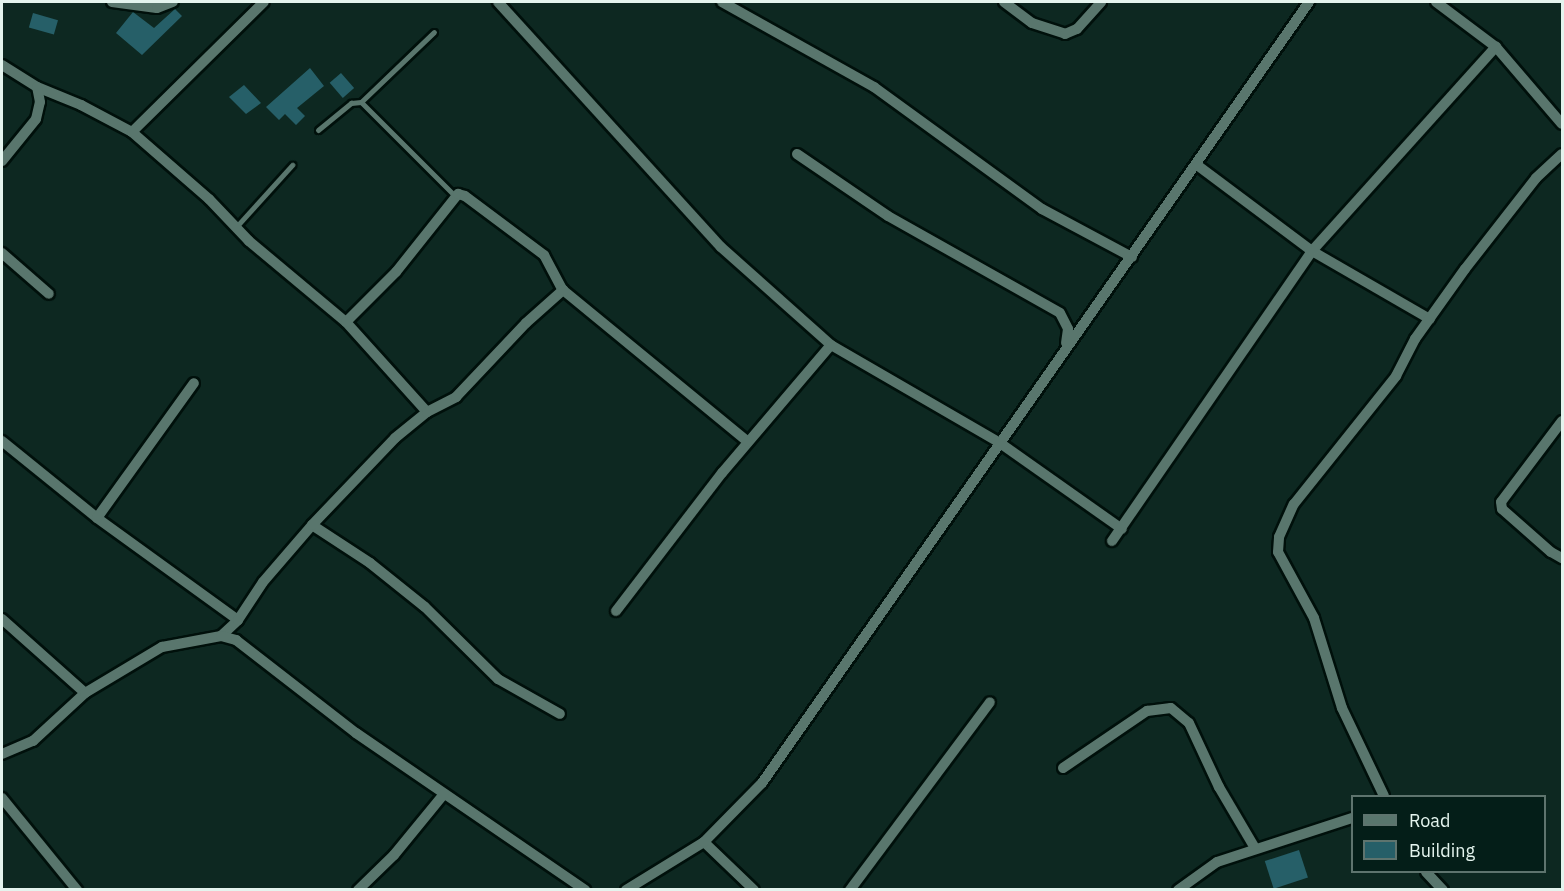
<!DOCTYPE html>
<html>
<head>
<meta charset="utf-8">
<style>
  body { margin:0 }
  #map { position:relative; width:1564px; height:891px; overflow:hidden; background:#0d2821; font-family:"IBM Plex Sans",sans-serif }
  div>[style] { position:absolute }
  .building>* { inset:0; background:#265f68; transform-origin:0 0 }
  .roads { filter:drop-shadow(2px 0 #00100b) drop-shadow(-2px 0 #00100b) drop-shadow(0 2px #00100b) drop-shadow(0 -2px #00100b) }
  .service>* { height:5px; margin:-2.5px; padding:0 2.5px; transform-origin:2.5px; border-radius:2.5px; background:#59766d }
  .minor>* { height:10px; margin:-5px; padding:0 5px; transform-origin:5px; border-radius:5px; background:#59766d }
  span { translate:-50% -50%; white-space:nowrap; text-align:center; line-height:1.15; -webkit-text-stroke:5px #041e18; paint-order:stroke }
  .frame { position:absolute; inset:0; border:3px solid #e4f4ee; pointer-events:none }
  .legend { position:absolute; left:1351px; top:795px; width:195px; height:78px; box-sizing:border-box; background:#041e18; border:2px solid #5e746e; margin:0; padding:8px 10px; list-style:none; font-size:18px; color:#e4f4ee }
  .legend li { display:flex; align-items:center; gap:12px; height:30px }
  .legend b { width:30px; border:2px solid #5e746e }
</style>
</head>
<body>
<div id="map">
  <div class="building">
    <div style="clip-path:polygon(175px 9px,182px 16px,142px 55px,116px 33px,133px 12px,154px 28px)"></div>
    <div style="left:33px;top:13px;width:26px;height:15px;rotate:16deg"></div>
    <div style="clip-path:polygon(310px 68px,324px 86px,297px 108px,305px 116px,296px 125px,285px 114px,279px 120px,266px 107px)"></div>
    <div style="left:341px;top:73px;width:20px;height:15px;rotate:49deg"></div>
    <div style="clip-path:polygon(244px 85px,261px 103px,246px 114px,229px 97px)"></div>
    <div style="left:1299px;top:850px;width:29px;height:36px;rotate:72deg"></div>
  </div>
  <div class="roads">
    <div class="service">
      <div style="left:361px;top:102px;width:101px;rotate:-43.8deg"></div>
      <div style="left:318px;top:130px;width:43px;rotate:-39.3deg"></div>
      <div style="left:351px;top:103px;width:10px;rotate:-6deg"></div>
      <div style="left:361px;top:102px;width:133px;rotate:45deg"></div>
      <div style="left:236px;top:227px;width:84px;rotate:-47.9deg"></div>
    </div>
    <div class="minor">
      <div style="left:112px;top:2px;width:45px;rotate:7.6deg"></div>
      <div style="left:157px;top:8px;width:17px;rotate:-21deg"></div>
      <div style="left:498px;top:2px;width:331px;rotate:47.7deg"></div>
      <div style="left:721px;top:247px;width:147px;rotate:41.7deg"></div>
      <div style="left:722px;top:2px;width:174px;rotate:29.2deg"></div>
      <div style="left:874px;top:87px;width:208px;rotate:36deg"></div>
      <div style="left:1042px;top:209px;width:102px;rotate:28.1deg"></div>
      <div style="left:1004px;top:2px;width:35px;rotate:37deg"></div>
      <div style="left:1032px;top:23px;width:35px;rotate:18deg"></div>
      <div style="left:1065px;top:34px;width:13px;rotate:-23deg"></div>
      <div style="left:1077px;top:29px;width:36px;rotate:-48deg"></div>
      <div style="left:1436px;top:2px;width:75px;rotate:36.9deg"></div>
      <div style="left:1496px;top:47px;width:101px;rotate:49.4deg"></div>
      <div style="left:2px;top:65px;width:41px;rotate:32.2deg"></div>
      <div style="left:37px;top:87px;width:48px;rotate:22.2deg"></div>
      <div style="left:81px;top:105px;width:58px;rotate:27.9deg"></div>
      <div style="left:132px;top:132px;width:102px;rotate:41deg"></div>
      <div style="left:209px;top:199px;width:58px;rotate:46.4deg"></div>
      <div style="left:249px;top:241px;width:126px;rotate:39.9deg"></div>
      <div style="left:346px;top:322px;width:121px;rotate:48deg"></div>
      <div style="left:132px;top:132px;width:185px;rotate:-44.6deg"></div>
      <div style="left:797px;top:154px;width:110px;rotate:34.3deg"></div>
      <div style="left:888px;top:216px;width:197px;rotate:29.4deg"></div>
      <div style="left:1060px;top:313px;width:18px;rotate:63deg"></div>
      <div style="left:1068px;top:329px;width:14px;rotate:98deg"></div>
      <div style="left:2px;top:161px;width:54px;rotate:-51deg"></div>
      <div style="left:36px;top:119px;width:17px;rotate:-77deg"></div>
      <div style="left:40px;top:102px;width:15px;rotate:-101deg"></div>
      <div style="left:1197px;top:165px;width:144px;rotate:36.8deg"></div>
      <div style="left:1312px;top:251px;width:136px;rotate:30deg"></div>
      <div style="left:2px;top:253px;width:62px;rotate:41.1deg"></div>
      <div style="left:346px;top:322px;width:71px;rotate:-45deg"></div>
      <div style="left:396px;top:272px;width:100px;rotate:-51.5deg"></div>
      <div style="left:458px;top:194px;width:7px;rotate:16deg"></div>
      <div style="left:465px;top:196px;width:99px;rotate:36.8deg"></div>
      <div style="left:544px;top:255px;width:40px;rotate:62deg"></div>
      <div style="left:1562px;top:421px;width:101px;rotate:127deg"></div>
      <div style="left:1501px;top:502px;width:7px;rotate:82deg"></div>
      <div style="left:1502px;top:509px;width:65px;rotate:41.3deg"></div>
      <div style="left:1551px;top:552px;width:13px;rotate:29deg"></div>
      <div style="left:2px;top:441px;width:122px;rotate:39deg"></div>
      <div style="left:97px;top:518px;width:174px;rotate:35.9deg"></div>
      <div style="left:97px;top:518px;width:166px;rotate:-54.3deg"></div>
      <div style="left:312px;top:525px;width:69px;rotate:33.2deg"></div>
      <div style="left:370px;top:563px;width:70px;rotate:38.7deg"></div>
      <div style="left:425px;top:607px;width:103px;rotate:44.6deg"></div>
      <div style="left:498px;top:679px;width:71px;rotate:29.4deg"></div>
      <div style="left:1112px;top:541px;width:352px;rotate:-55.4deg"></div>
      <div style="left:1312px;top:251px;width:275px;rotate:-48deg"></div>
      <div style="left:616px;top:611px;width:174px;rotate:-52.5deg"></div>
      <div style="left:722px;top:473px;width:168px;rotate:-49.6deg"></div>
      <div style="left:831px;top:345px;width:195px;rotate:30.1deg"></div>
      <div style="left:1000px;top:443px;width:149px;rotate:35.2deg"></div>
      <div style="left:2px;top:619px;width:111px;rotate:41.7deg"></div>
      <div style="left:221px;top:636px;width:23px;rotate:-43deg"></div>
      <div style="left:238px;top:620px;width:45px;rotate:-56.7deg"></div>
      <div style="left:263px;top:582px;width:75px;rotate:-49.3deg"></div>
      <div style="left:312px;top:525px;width:120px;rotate:-46.3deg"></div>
      <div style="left:395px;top:438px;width:41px;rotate:-39.1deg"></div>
      <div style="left:427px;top:412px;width:33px;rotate:-27deg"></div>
      <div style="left:456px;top:397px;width:102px;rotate:-46.6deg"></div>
      <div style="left:526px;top:323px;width:50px;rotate:-41.7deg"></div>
      <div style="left:563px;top:290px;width:239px;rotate:39.4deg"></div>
      <div style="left:2px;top:754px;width:34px;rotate:-23deg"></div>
      <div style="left:33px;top:741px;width:71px;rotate:-42.7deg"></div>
      <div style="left:85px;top:693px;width:90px;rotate:-30.9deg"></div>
      <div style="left:162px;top:647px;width:60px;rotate:-10.6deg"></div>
      <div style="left:221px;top:636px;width:16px;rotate:15deg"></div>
      <div style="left:236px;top:640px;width:152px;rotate:37.8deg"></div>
      <div style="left:356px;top:733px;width:278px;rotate:34.4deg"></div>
      <div style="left:1063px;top:768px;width:102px;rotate:-34.2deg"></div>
      <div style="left:1147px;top:711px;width:24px;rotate:-7deg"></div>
      <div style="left:1171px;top:708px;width:23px;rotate:40deg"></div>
      <div style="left:1189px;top:723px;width:71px;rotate:64.9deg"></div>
      <div style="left:1219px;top:787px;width:71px;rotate:59.5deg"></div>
      <div style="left:1384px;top:796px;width:98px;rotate:-115.5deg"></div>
      <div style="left:1342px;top:708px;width:94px;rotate:-107.3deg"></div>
      <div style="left:1314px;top:618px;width:75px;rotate:-118.6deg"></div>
      <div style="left:1278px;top:552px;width:15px;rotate:-86deg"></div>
      <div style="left:1279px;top:537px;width:36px;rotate:-66deg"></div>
      <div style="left:1294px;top:504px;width:164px;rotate:-51.4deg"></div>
      <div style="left:1396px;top:376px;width:42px;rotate:-62.8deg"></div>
      <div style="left:1415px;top:339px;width:86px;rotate:-54.5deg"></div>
      <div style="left:1465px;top:269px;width:115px;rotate:-52deg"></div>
      <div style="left:1536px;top:178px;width:35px;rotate:-43deg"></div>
      <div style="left:2px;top:798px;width:119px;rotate:50.8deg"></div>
      <div style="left:704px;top:842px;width:69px;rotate:43.8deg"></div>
      <div style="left:1426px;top:872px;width:25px;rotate:47deg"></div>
      <div style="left:358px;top:890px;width:50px;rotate:-44.2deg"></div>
      <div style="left:394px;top:855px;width:79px;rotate:-50.7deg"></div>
      <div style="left:626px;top:890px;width:92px;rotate:-31.6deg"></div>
      <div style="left:704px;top:842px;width:83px;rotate:-45.5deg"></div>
      <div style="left:762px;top:783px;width:954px;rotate:-54.99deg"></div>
      <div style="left:850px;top:890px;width:234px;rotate:-53.3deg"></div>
      <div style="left:1178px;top:890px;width:48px;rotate:-35.7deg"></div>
      <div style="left:1217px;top:862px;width:142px;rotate:-18.1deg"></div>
    </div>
  </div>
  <div class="frame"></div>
  <ul class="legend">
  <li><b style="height:8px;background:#59766d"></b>Road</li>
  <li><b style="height:16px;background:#265f68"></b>Building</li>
  </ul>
</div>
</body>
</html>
